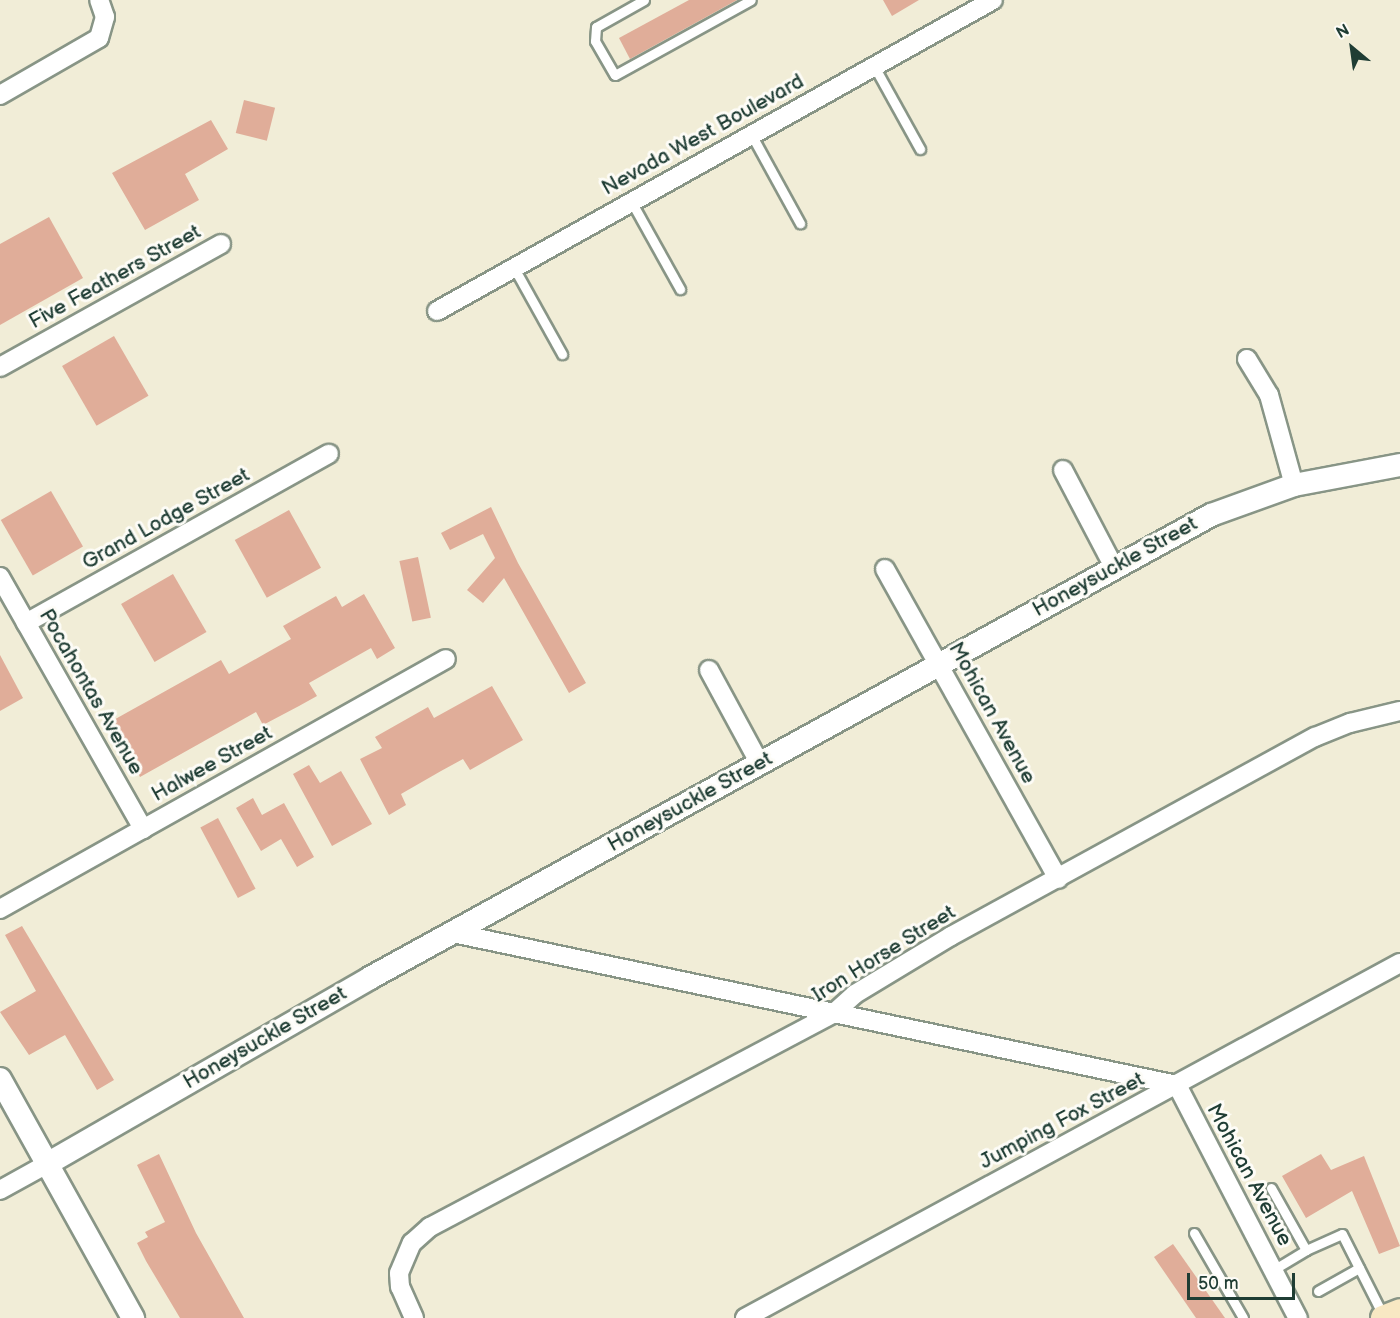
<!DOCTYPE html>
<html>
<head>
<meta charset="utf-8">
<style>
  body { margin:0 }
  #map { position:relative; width:1400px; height:1318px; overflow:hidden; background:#f1edd7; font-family:"Balsamiq Sans",sans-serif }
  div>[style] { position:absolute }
  .building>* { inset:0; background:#e0ad99; transform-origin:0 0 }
  .roads { filter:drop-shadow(2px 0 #889586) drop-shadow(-2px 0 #889586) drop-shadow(0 2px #889586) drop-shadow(0 -2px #889586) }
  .service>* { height:9px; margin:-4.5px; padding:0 4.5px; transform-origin:4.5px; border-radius:4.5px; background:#fff }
  .minor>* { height:18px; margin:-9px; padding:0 9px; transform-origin:9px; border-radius:9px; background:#fff }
  .tertiary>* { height:22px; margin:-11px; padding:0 11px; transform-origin:11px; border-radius:11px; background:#fff }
  .secondary>* { height:24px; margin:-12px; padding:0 12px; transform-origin:12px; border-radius:12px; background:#f8e8c3 }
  span { translate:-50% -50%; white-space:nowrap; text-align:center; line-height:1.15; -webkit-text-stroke:6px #fdfcf7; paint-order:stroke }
  .street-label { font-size:21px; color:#1f3d34 }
  .north { position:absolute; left:1322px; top:18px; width:60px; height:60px; -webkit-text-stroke:4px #fdfcf7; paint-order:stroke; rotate:331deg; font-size:16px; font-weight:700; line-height:24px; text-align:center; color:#1f3d34 }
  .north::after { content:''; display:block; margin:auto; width:21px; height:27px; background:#1f3d34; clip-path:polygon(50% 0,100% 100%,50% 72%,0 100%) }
  .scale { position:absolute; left:1187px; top:1273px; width:108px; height:27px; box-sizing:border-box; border:3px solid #1f3d34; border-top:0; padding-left:8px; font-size:18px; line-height:21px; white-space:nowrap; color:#1f3d34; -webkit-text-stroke:4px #fdfcf7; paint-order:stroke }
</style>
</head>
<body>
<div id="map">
  <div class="building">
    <div style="clip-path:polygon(689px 0,737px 0,630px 59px,619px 38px)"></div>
    <div style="clip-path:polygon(883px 0,919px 0,892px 16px)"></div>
    <div style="left:244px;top:100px;width:32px;height:34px;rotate:14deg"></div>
    <div style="clip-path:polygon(211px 120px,228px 149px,185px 174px,199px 200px,145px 230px,112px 173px)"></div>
    <div style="clip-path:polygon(49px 217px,83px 278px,0 325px,0 244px)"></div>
    <div style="left:114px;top:336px;width:69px;height:60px;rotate:60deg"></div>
    <div style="left:51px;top:491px;width:64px;height:58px;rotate:60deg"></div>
    <div style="clip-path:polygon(491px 507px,518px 563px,586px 683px,569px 693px,504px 578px,483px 603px,467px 590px,495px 558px,483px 534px,450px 550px,441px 533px)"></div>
    <div style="left:289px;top:510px;width:66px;height:62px;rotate:61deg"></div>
    <div style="left:418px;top:557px;width:62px;height:19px;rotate:78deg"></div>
    <div style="left:173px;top:574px;width:67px;height:60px;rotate:60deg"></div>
    <div style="clip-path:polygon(364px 594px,395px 648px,377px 659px,371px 648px,309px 683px,317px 696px,299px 706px,263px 725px,256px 712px,140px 777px,110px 722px,221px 660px,229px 674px,268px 652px,291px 639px,283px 626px,336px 596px,342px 607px)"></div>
    <div style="clip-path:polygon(0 655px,23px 698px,0 711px)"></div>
    <div style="clip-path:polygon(492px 686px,523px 740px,470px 770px,463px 759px,441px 771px,401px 794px,406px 805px,389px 815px,360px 759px,382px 748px,375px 737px,428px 707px,434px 718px)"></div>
    <div style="clip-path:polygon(309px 765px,320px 783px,341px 771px,372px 824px,332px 846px,293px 774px)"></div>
    <div style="clip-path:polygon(253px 798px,262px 815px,284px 803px,314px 857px,297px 867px,281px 839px,261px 851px,236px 808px)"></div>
    <div style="left:218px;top:818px;width:80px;height:20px;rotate:62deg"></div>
    <div style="clip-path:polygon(22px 926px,114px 1080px,97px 1090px,65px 1035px,29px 1055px,0 1012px,36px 991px,5px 935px)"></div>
    <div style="clip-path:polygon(159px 1154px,196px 1233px,244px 1318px,180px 1318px,146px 1261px,137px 1243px,148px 1237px,145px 1232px,165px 1222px,137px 1165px)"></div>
    <div style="clip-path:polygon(1321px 1154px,1331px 1170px,1364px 1156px,1400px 1246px,1379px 1254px,1352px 1191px,1306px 1218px,1282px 1176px)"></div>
    <div style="clip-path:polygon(1173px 1244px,1225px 1318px,1196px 1318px,1154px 1257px)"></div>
  </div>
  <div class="roads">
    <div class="service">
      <div style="left:644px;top:0;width:55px;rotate:150.6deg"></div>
      <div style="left:596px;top:27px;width:14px;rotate:94deg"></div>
      <div style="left:595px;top:41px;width:39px;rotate:60deg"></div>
      <div style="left:615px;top:75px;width:155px;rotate:-28.9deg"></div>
      <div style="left:874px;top:66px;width:95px;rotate:61deg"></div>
      <div style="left:751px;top:134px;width:102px;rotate:61.2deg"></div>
      <div style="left:631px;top:201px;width:101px;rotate:60.9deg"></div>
      <div style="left:513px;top:266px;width:101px;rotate:60.9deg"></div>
      <div style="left:1271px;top:1188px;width:71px;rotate:60.6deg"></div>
      <div style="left:1306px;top:1250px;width:39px;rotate:-24deg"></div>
      <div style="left:1342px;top:1234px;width:93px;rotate:63.2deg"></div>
      <div style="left:1194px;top:1233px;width:98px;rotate:60deg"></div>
      <div style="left:1273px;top:1270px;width:39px;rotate:-31deg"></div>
      <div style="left:1318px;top:1291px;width:47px;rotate:-29.3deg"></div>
    </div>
    <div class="minor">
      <div style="left:0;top:95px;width:114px;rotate:-29.9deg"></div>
      <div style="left:99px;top:38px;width:22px;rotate:-74deg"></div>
      <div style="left:105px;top:17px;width:18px;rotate:-109deg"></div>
      <div style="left:437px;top:311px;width:637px;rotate:-29.22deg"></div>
      <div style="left:1247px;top:359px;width:42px;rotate:58.6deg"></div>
      <div style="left:1269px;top:395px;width:93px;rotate:74.5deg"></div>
      <div style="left:0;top:367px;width:253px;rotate:-29.1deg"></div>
      <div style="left:1063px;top:470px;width:110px;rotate:62.3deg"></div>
      <div style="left:885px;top:569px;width:355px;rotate:60.8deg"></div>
      <div style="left:0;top:577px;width:290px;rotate:60.4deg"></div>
      <div style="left:26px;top:623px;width:347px;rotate:-29.2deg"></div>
      <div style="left:709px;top:670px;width:107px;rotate:61.5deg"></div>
      <div style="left:0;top:909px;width:511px;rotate:-29.27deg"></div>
      <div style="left:453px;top:933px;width:740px;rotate:11.86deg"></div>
      <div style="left:1177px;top:1085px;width:263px;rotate:62.6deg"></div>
      <div style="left:0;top:1190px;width:54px;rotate:-29deg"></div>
      <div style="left:414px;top:1318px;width:34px;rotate:-114deg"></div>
      <div style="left:400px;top:1287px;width:14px;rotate:-94deg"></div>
      <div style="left:399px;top:1273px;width:33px;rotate:-67deg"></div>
      <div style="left:412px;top:1243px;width:24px;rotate:-42deg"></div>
      <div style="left:430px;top:1227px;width:457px;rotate:-27.9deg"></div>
      <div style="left:834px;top:1013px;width:28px;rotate:-42deg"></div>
      <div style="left:855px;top:994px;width:112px;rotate:-31.1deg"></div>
      <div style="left:951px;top:936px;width:415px;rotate:-28.7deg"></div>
      <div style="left:1315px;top:737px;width:38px;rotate:-22deg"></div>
      <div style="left:1350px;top:723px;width:51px;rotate:-13.5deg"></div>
      <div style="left:745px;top:1318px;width:745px;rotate:-28.46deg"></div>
    </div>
    <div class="tertiary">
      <div style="left:0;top:1079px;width:274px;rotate:60.9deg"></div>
      <div style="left:47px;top:1164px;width:373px;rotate:-29.9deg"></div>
      <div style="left:370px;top:978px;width:960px;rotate:-28.83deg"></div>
      <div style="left:1211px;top:515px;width:88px;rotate:-19.9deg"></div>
      <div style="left:1294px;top:485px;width:108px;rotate:-10.7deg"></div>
    </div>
    <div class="secondary">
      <div style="left:1383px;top:1318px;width:18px;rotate:-22deg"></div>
    </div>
  </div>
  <div class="street-label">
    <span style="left:703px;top:135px;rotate:-29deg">Nevada West Boulevard</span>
    <span style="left:115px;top:277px;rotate:-29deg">Five Feathers Street</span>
    <span style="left:166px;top:519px;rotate:-29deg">Grand Lodge Street</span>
    <span style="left:1115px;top:567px;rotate:-29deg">Honeysuckle Street</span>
    <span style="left:91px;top:692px;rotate:60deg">Pocahontas Avenue</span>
    <span style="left:992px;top:713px;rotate:61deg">Mohican Avenue</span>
    <span style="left:212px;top:764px;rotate:-29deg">Halwee Street</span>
    <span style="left:690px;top:802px;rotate:-29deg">Honeysuckle Street</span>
    <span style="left:884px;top:954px;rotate:-32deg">Iron Horse Street</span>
    <span style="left:265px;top:1038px;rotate:-30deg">Honeysuckle Street</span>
    <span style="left:1062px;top:1121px;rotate:-28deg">Jumping Fox Street</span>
    <span style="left:1249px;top:1175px;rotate:62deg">Mohican Avenue</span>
  </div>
  <div class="north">N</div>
  <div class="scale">50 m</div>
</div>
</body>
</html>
